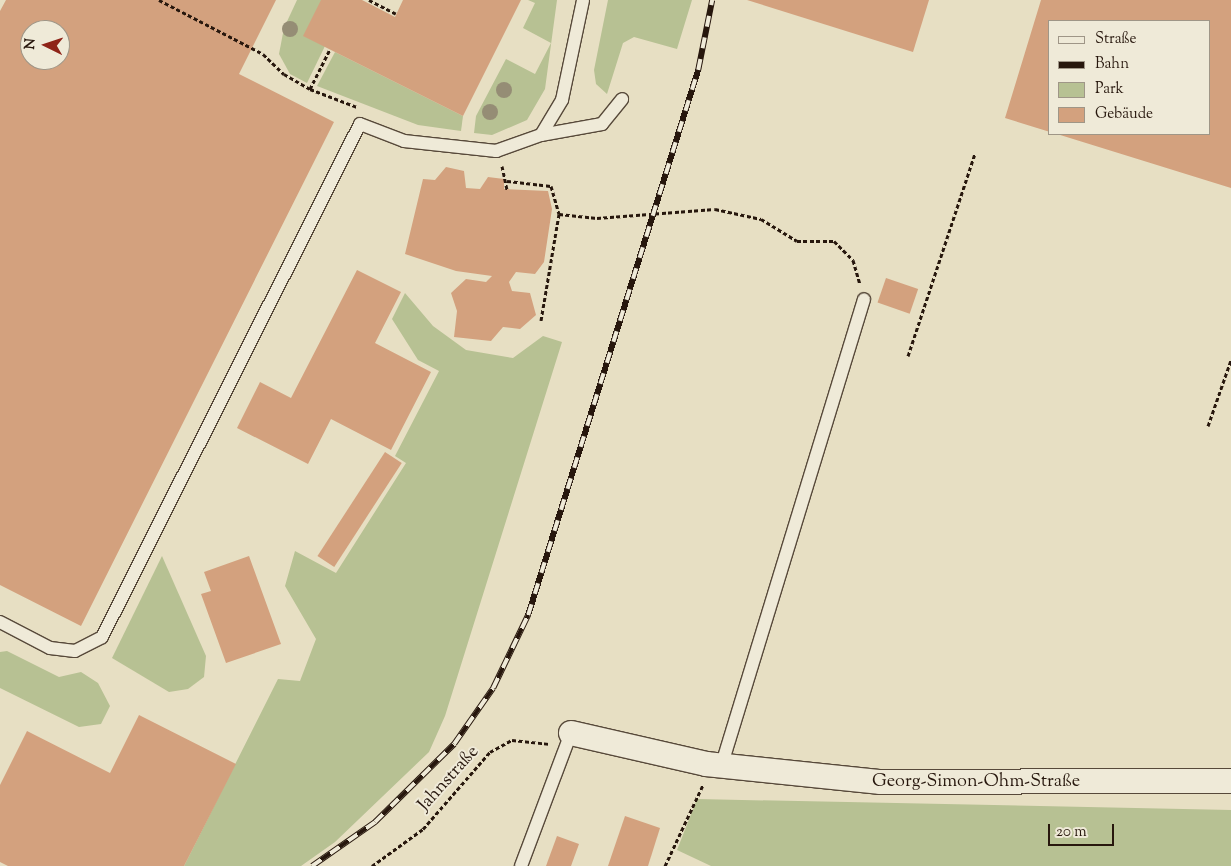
<!DOCTYPE html>
<html>
<head>
<meta charset="utf-8">
<style>
  body { margin:0 }
  #map { position:relative; width:1231px; height:866px; overflow:hidden; background:#e7dfc3; font-family:"Sorts Mill Goudy",serif }
  div>[style] { position:absolute }
  .green>* { inset:0; background:#b7c193 }
  .building>* { inset:0; background:#d3a17e; transform-origin:0 0 }
  .path>* { height:3px; margin-top:-1.5px; transform-origin:0; background:repeating-linear-gradient(90deg,#27170d 0 4px,transparent 0 6.5px) }
  .roads { filter:drop-shadow(1px 0 #57493a) drop-shadow(-1px 0 #57493a) drop-shadow(0 1px #57493a) drop-shadow(0 -1px #57493a) }
  .service>* { height:12px; margin:-6px; padding:0 6px; transform-origin:6px; border-radius:6px; background:#efead8 }
  .minor>* { height:24px; margin:-12px; padding:0 12px; transform-origin:12px; border-radius:12px; background:#efead8 }
  .rail>* { height:5.5px; margin-top:-2.75px; transform-origin:0; background:repeating-linear-gradient(90deg,#efead8 0 11px,#27170d 0 22px); box-sizing:border-box; border-block:1px solid #27170d }
  .trees>* { width:16px; height:16px; margin:-8px; border-radius:50%; background:#958d75 }
  span { translate:-50% -50%; white-space:nowrap; text-align:center; line-height:1.15; -webkit-text-stroke:4px #efead8; paint-order:stroke }
  .street-label { font-size:18px; color:#27170d }
  .legend { position:absolute; left:1048px; top:20px; width:162px; height:115px; box-sizing:border-box; background:#efead8; border:1px solid #9f9687; margin:0; padding:6px 9px; list-style:none; font-size:15px; color:#27170d }
  .legend li { display:flex; align-items:center; gap:10px; height:25px }
  .legend b { width:25px; border:1px solid #9f9687 }
  .north { position:absolute; left:20px; top:20px; width:50px; height:50px; box-sizing:border-box; background:#efead8; border:1px solid #9f9687; border-radius:50%; rotate:274deg; font-size:14px; font-weight:700; line-height:20px; text-align:center; color:#27170d }
  .north::after { content:''; display:block; margin:auto; width:18px; height:22px; background:#8f2418; clip-path:polygon(50% 0,100% 100%,50% 72%,0 100%) }
  .scale { position:absolute; left:1048px; top:824px; width:66px; height:22px; box-sizing:border-box; border:2px solid #27170d; border-top:0; padding-left:6px; font-size:15px; line-height:18px; white-space:nowrap; color:#27170d; -webkit-text-stroke:4px #efead8; paint-order:stroke }
</style>
</head>
<body>
<div id="map">
  <div class="green">
    <div style="clip-path:polygon(297px 0,321px 0,325px 46px,307px 83px,290px 74px,279px 54px,284px 28px)"></div>
    <div style="clip-path:polygon(528px 0,557px 0,545px 89px,527px 120px,492px 135px,474px 133px,476px 116px,506px 59px,535px 74px,551px 43px,523px 28px,535px 3px)"></div>
    <div style="clip-path:polygon(608px 0,692px 0,677px 49px,634px 37px,623px 43px,607px 94px,596px 84px,594px 70px)"></div>
    <div style="clip-path:polygon(335px 52px,463px 116px,461px 131px,418px 125px,317px 86px)"></div>
    <div style="clip-path:polygon(405px 293px,433px 326px,466px 350px,513px 358px,543px 336px,562px 342px,445px 716px,429px 752px,335px 842px,301px 866px,184px 866px,278px 679px,300px 681px,316px 639px,285px 586px,295px 551px,336px 573px,406px 463px,395px 456px,439px 371px,418px 360px,392px 319px)"></div>
    <div style="clip-path:polygon(162px 556px,206px 656px,204px 677px,188px 689px,169px 692px,112px 658px)"></div>
    <div style="clip-path:polygon(7px 651px,59px 677px,81px 672px,98px 683px,110px 706px,101px 724px,79px 727px,0 688px,0 652px)"></div>
    <div style="clip-path:polygon(697px 799px,1231px 810px,1231px 866px,711px 866px,677px 850px)"></div>
  </div>
  <div class="building">
    <div style="clip-path:polygon(evenodd,6px 0,276px 0,239px 74px,334px 122px,81px 626px,0 585px,0 11px,6px 0,30px 30px,60px 30px,60px 60px,30px 60px,30px 30px)"></div>
    <div style="clip-path:polygon(321px 0,362px 0,395px 17px,403px 0,521px 0,463px 116px,303px 36px)"></div>
    <div style="clip-path:polygon(747px 0,929px 0,913px 52px)"></div>
    <div style="clip-path:polygon(1041px 0,1231px 0,1231px 188px,1057px 134px,1210px 134px,1210px 21px,1050px 21px,1050px 132px,1005px 118px)"></div>
    <div style="clip-path:polygon(446px 167px,464px 171px,466px 188px,480px 189px,488px 177px,504px 179px,504px 189px,548px 191px,552px 209px,544px 262px,535px 274px,516px 272px,509px 282px,512px 291px,530px 293px,536px 315px,520px 329px,503px 327px,491px 341px,454px 337px,457px 311px,451px 293px,466px 279px,486px 282px,492px 276px,456px 271px,405px 254px,423px 179px,435px 180px)"></div>
    <div style="clip-path:polygon(357px 270px,401px 292px,375px 343px,431px 372px,391px 450px,331px 419px,308px 464px,237px 428px,260px 382px,291px 398px)"></div>
    <div style="left:886px;top:278px;width:34px;height:26px;rotate:19deg"></div>
    <div style="left:385px;top:452px;width:20px;height:124px;rotate:33deg"></div>
    <div style="clip-path:polygon(249px 556px,281px 644px,226px 663px,201px 594px,211px 591px,204px 572px)"></div>
    <div style="clip-path:polygon(139px 715px,236px 764px,184px 866px,8px 866px,0 862px,0 785px,27px 731px,110px 773px)"></div>
    <div style="clip-path:polygon(625px 816px,660px 828px,648px 866px,608px 866px)"></div>
    <div style="clip-path:polygon(557px 836px,579px 844px,571px 866px,546px 866px)"></div>
  </div>
  <div class="path">
    <div style="left:159px;top:0;width:117px;rotate:27.4deg"></div>
    <div style="left:263px;top:54px;width:29px;rotate:44deg"></div>
    <div style="left:284px;top:74px;width:30px;rotate:30deg"></div>
    <div style="left:310px;top:89px;width:50px;rotate:21deg"></div>
    <div style="left:369px;top:0;width:30px;rotate:27deg"></div>
    <div style="left:310px;top:89px;width:45px;rotate:-63.4deg"></div>
    <div style="left:502px;top:166px;width:25px;rotate:78deg"></div>
    <div style="left:507px;top:181px;width:44px;rotate:6.5deg"></div>
    <div style="left:551px;top:186px;width:29px;rotate:74deg"></div>
    <div style="left:559px;top:214px;width:108px;rotate:99.6deg"></div>
    <div style="left:559px;top:214px;width:38px;rotate:6deg"></div>
    <div style="left:597px;top:218px;width:118px;rotate:-4.4deg"></div>
    <div style="left:715px;top:209px;width:47px;rotate:12.3deg"></div>
    <div style="left:761px;top:219px;width:42px;rotate:31.4deg"></div>
    <div style="left:797px;top:241px;width:37px"></div>
    <div style="left:834px;top:241px;width:27px;rotate:45deg"></div>
    <div style="left:853px;top:260px;width:25px;rotate:74deg"></div>
    <div style="left:908px;top:356px;width:213px;rotate:-71.7deg"></div>
    <div style="left:1208px;top:426px;width:70px;rotate:-70.8deg"></div>
    <div style="left:372px;top:866px;width:63px;rotate:-36deg"></div>
    <div style="left:423px;top:829px;width:102px;rotate:-49deg"></div>
    <div style="left:490px;top:752px;width:25px;rotate:-29deg"></div>
    <div style="left:512px;top:740px;width:37px;rotate:6deg"></div>
    <div style="left:665px;top:866px;width:89px;rotate:-64.9deg"></div>
  </div>
  <div class="roads">
    <div class="service">
      <div style="left:541px;top:135px;width:41px;rotate:-59deg"></div>
      <div style="left:562px;top:100px;width:102px;rotate:-78.1deg"></div>
      <div style="left:0;top:622px;width:56px;rotate:27.5deg"></div>
      <div style="left:50px;top:648px;width:25px;rotate:7deg"></div>
      <div style="left:75px;top:651px;width:30px;rotate:-27deg"></div>
      <div style="left:102px;top:637px;width:574px;rotate:-63.3deg"></div>
      <div style="left:360px;top:124px;width:47px;rotate:21.1deg"></div>
      <div style="left:404px;top:141px;width:93px;rotate:6.2deg"></div>
      <div style="left:496px;top:151px;width:48px;rotate:-19.6deg"></div>
      <div style="left:541px;top:135px;width:62px;rotate:-10.2deg"></div>
      <div style="left:602px;top:124px;width:32px;rotate:-51deg"></div>
      <div style="left:721px;top:767px;width:489px;rotate:-73deg"></div>
      <div style="left:521px;top:866px;width:142px;rotate:-69.4deg"></div>
    </div>
    <div class="minor">
      <div style="left:571px;top:733px;width:139px;rotate:12.9deg"></div>
      <div style="left:706px;top:764px;width:176px;rotate:5.9deg"></div>
      <div style="left:881px;top:782px;width:350px;rotate:-0.2deg"></div>
    </div>
  </div>
  <div class="rail">
    <div style="left:312px;top:866px;width:77px;rotate:-34.9deg"></div>
    <div style="left:375px;top:822px;width:111px;rotate:-44.6deg"></div>
    <div style="left:454px;top:744px;width:68px;rotate:-55.1deg"></div>
    <div style="left:493px;top:688px;width:81px;rotate:-64.4deg"></div>
    <div style="left:528px;top:615px;width:571px;rotate:-72.68deg"></div>
    <div style="left:698px;top:70px;width:71px;rotate:-78.7deg"></div>
  </div>
  <div class="trees">
    <div style="left:290px;top:29px"></div>
    <div style="left:504px;top:90px"></div>
    <div style="left:490px;top:112px"></div>
  </div>
  <div class="street-label">
    <span style="left:449px;top:779px;rotate:-48deg">Jahnstraße</span>
    <span style="left:976px;top:782px">Georg-Simon-Ohm-Straße</span>
  </div>
  <ul class="legend">
  <li><b style="height:6px;background:#efead8"></b>Straße</li>
  <li><b style="height:6px;background:#27170d"></b>Bahn</li>
  <li><b style="height:14px;background:#b7c193"></b>Park</li>
  <li><b style="height:14px;background:#d3a17e"></b>Gebäude</li>
  </ul>
  <div class="north">N</div>
  <div class="scale">20 m</div>
</div>
</body>
</html>
